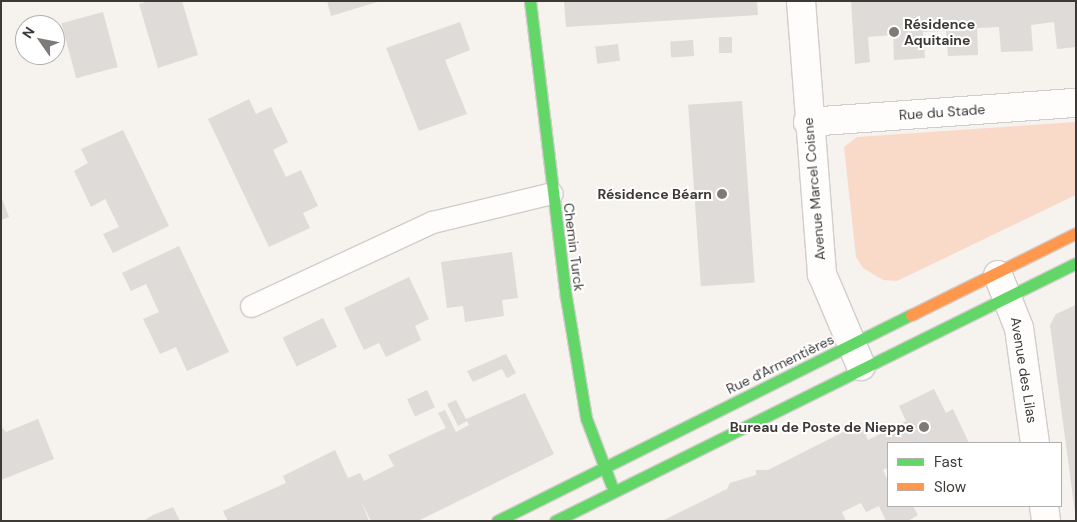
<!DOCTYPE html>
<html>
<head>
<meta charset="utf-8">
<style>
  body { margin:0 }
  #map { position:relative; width:1077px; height:522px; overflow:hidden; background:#f6f2ee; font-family:"DM Sans",sans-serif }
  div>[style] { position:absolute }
  .green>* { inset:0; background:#f9dac9 }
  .building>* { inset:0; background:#dedbd9; transform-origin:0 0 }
  .roads { filter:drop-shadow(1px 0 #d1cdcb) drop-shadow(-1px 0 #d1cdcb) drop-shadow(0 1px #d1cdcb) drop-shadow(0 -1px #d1cdcb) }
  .lane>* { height:21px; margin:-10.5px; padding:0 10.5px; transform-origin:10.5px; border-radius:10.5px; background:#fefdfc }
  .street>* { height:28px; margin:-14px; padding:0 14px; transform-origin:14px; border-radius:14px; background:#fefdfc }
  .fast>* { height:11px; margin:-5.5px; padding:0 5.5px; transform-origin:5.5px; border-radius:5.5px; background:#63d668 }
  .slow>* { height:11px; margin:-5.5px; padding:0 5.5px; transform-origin:5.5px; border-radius:5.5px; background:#ff974d }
  .dots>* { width:14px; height:14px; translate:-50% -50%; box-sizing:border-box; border:2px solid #fff; border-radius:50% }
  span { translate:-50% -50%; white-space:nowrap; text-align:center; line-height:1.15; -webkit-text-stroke:4px #fff; paint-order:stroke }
  .poi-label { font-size:14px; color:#3d3937; font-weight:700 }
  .left { translate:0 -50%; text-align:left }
  .right { translate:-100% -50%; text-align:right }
  .street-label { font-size:14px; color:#3d3937 }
  .frame { position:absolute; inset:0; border:2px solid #3d3937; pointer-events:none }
  .legend { position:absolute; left:887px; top:442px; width:175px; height:65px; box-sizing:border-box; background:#fff; border:1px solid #b1b0af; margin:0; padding:6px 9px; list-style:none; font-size:15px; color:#3d3937 }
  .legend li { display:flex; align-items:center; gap:10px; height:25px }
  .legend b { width:25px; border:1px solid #b1b0af }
  .north { position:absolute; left:15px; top:15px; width:50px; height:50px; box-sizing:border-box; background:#fff; border:1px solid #b1b0af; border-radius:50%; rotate:303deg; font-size:14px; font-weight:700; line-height:20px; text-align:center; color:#3d3937 }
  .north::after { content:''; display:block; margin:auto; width:18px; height:22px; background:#7e7a77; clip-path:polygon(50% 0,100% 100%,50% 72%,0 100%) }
</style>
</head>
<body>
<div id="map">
  <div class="green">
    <div style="clip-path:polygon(1076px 122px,1076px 195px,897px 281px,883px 280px,863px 268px,856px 257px,844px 147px,857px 137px)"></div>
  </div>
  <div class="building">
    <div style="clip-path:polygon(149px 1px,182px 1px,198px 55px,158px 68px,139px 4px)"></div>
    <div style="clip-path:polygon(327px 1px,377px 1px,377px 2px,331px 16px)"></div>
    <div style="clip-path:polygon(564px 1px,757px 1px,758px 15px,566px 27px)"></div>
    <div style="clip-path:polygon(851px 1px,1076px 1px,1076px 47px,1057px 49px,1054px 22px,1031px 25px,1033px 51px,1001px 52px,999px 27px,977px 28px,978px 55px,948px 56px,946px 31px,923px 32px,925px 58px,894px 60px,893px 35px,868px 37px,870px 62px,855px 64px)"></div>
    <div style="left:103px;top:12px;width:57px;height:43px;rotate:75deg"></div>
    <div style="clip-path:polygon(460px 22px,470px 50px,445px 60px,467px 114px,419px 131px,386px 48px)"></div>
    <div style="left:719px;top:37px;width:13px;height:16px"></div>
    <div style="left:693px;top:40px;width:16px;height:23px;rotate:86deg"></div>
    <div style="left:618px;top:44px;width:17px;height:23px;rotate:83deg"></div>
    <div style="clip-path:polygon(249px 99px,256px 114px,271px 107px,288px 142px,273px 150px,286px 177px,301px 170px,318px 206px,303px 213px,310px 228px,269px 247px,208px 119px)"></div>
    <div style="left:742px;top:101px;width:182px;height:54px;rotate:86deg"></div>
    <div style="clip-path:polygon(123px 130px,169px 226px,113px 253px,103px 234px,119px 227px,105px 199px,91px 207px,74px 171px,88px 163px,81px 149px)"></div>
    <div style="clip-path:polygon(1px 196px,9px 217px,1px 220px)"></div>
    <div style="clip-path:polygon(179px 246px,229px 352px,187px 371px,176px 347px,160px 354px,143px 319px,159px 312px,146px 284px,131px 291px,122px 273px)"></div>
    <div style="clip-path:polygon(512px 252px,518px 298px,502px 300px,504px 316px,465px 322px,463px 306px,447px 308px,441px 262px)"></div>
    <div style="clip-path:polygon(409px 277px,429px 319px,415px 326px,421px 340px,386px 357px,379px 343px,364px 350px,344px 308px)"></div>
    <div style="clip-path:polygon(1076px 305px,1076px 513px,1075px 513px,1050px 325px,1056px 314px)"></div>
    <div style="left:323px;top:318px;width:32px;height:45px;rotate:64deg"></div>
    <div style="clip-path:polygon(506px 354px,516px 373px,507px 378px,502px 369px,473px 382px,467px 371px)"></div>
    <div style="clip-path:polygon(934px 389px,946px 413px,953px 409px,969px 443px,888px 443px,888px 468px,883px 470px,888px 481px,888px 506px,913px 506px,918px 515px,908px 521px,886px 521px,879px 506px,866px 512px,861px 503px,842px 512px,846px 521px,662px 521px,727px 489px,730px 483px,756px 475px,756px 470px,768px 470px,861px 423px,868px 440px,906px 421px,899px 406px)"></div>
    <div style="left:427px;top:390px;width:19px;height:22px;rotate:65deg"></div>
    <div style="clip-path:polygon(525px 393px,554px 454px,418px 521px,371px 521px,361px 501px,369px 521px,228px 521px,223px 511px,286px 483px,283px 476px,335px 450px,348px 478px,360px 473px,364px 481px,394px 466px,388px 455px,446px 428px,438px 413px,445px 410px,456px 432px,469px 425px,467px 421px,458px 426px,447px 404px,456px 400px,466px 419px)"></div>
    <div style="clip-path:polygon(38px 419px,54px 459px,1px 480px,1px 426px,6px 432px)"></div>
    <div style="clip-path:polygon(173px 507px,180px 521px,143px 521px,153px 515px)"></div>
  </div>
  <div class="roads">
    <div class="lane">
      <div style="left:251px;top:306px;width:200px;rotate:-24.9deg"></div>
      <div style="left:432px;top:222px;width:123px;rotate:-13.6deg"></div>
    </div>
    <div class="street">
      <div style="left:801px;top:1px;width:274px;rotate:85.6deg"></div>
      <div style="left:822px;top:274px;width:100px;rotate:67deg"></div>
      <div style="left:808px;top:122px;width:269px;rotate:-4.1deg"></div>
      <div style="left:998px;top:275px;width:57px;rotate:68.4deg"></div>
      <div style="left:1019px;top:328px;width:116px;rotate:82.1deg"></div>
      <div style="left:1044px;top:506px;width:15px;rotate:82deg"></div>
    </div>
    <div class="fast">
      <div style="left:530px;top:1px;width:298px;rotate:83.1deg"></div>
      <div style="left:566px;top:297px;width:123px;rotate:80.6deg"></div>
      <div style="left:586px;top:418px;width:71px;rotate:69.3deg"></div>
      <div style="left:497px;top:521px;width:462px;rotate:-26.5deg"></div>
      <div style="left:555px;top:521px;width:581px;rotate:-26.34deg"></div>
    </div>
    <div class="slow">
      <div style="left:911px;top:315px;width:184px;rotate:-26.4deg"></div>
    </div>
  </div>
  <div class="dots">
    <div style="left:894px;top:32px;background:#7e7a77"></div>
    <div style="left:722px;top:194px;background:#7e7a77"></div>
    <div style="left:924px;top:427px;background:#7e7a77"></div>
  </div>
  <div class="poi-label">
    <span class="left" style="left:904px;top:32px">Résidence<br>Aquitaine</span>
    <span class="right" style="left:712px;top:194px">Résidence Béarn</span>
    <span class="right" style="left:914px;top:427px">Bureau de Poste de Nieppe</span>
  </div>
  <div class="street-label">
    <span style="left:942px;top:112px;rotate:-4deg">Rue du Stade</span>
    <span style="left:814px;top:189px;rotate:-95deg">Avenue Marcel Coisne</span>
    <span style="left:574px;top:247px;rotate:83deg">Chemin Turck</span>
    <span style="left:780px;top:364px;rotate:-26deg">Rue d'Armentières</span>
    <span style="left:1024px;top:370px;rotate:81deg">Avenue des Lilas</span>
  </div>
  <div class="frame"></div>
  <ul class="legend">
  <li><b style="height:6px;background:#63d668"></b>Fast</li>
  <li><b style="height:6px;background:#ff974d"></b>Slow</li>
  </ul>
  <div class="north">N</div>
</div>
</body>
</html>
